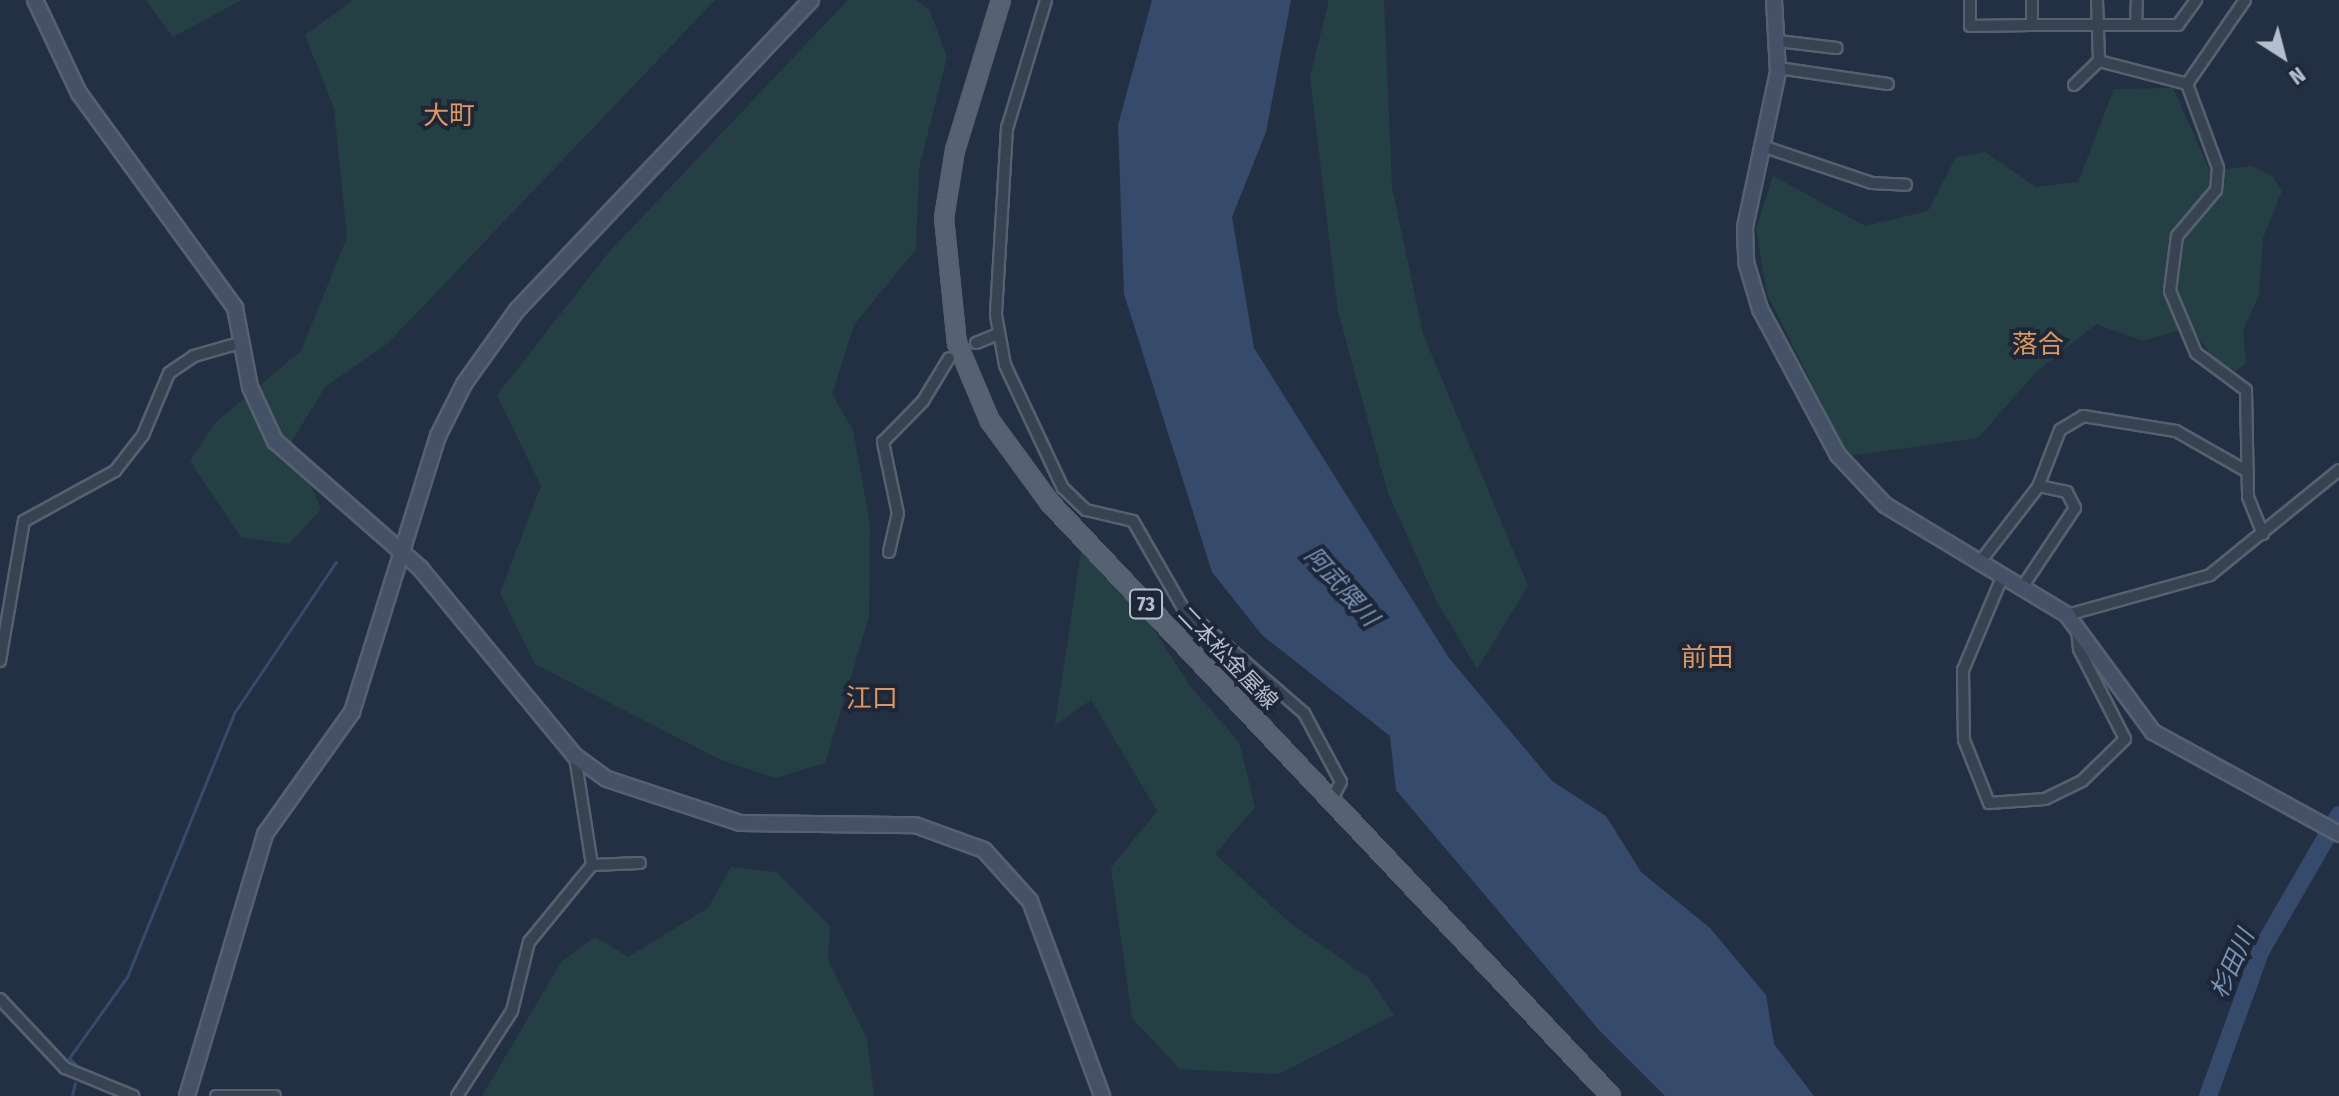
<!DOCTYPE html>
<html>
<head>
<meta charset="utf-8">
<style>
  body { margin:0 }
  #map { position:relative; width:2339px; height:1096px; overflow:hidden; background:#233043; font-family:"Fira Sans Condensed","Noto Sans JP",sans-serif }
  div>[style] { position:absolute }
  .green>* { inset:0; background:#254044 }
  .water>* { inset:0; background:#364b6b }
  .stream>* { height:3px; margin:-1.5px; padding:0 1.5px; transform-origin:1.5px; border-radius:1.5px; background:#364b6b }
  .river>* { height:18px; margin:-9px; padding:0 9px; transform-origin:9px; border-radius:9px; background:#364b6b }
  .roads { filter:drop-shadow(2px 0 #566070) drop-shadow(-2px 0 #566070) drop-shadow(0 2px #566070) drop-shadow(0 -2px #566070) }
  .street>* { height:10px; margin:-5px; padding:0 5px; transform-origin:5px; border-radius:5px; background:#384352 }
  .secondary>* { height:14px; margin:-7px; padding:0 7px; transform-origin:7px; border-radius:7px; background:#455166 }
  .primary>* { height:16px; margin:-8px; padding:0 8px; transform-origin:8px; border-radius:8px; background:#566272 }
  span { translate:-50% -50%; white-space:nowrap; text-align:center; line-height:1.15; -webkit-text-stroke:8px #1d2738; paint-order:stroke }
  .shield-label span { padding:2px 6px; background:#1d2738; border:2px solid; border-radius:6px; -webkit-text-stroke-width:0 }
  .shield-label { font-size:20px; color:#b5becc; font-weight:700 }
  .street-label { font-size:22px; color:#b5becc }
  .water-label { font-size:24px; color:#7a93b7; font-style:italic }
  .quarter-label { font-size:26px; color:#df975d }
  .north { position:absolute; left:2243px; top:16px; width:80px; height:80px; -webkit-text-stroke:6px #1d2738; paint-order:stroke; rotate:144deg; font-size:22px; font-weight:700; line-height:32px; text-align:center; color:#b5becc }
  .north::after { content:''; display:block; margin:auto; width:28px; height:36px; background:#b5becc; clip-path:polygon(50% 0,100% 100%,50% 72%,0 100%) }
</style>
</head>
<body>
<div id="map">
  <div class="green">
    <div style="clip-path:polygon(146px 0,241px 0,173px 37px)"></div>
    <div style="clip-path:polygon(353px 0,715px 0,388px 343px,325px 387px,292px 441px,321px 509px,289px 544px,241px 537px,190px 461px,215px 423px,301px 351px,347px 237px,334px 108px,305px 35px)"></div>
    <div style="clip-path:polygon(848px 0,916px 0,929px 9px,947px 57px,919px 168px,916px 249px,854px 325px,832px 394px,853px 430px,870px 524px,869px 616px,825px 763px,775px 778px,721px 760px,535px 664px,500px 593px,541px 486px,497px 395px,609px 252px)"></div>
    <div style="clip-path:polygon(1329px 0,1384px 0,1392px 187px,1423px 334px,1528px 586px,1477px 669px,1436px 600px,1388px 493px,1338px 312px,1310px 77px)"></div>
    <div style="clip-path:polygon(2173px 88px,2210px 171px,2252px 166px,2272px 176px,2282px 191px,2263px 238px,2259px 294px,2243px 331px,2246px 363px,2236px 371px,2217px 363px,2190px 327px,2143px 341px,2096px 324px,2036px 372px,1978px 438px,1848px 456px,1767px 294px,1756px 229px,1773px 176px,1865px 226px,1928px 211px,1956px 157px,1985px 152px,2036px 187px,2078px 182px,2114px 89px)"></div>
    <div style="clip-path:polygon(1081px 551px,1113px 565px,1190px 686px,1239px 742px,1255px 807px,1215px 854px,1291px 924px,1370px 979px,1394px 1015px,1279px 1074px,1180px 1069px,1132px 1018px,1111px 868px,1157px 811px,1091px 700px,1055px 725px)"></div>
    <div style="clip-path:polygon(731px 867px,776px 872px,830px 926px,828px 960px,867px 1039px,874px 1096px,482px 1096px,562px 961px,595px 937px,628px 957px,708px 908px)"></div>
  </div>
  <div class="water">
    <div style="clip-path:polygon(1152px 0,1291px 0,1266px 132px,1232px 217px,1254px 348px,1449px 658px,1552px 781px,1606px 816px,1641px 872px,1710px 928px,1766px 995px,1774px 1044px,1814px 1096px,1665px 1096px,1599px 1030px,1396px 790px,1390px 736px,1262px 635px,1212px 572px,1124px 294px,1118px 125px)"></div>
  </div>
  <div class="stream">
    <div style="left:79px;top:1068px;width:14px;rotate:-135deg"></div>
    <div style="left:69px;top:1058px;width:100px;rotate:-54.4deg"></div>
    <div style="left:127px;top:977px;width:285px;rotate:-67.9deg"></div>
    <div style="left:234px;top:713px;width:182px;rotate:-56deg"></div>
    <div style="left:72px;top:1096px;width:13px;rotate:-77deg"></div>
  </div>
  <div class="river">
    <div style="left:2208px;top:1096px;width:153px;rotate:-70.1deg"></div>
    <div style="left:2260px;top:952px;width:158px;rotate:-60deg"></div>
  </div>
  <div class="roads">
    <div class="street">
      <div style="left:1046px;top:0;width:134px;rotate:106.9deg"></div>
      <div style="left:1007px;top:128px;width:187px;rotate:93.4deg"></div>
      <div style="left:996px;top:315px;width:51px;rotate:79.8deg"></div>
      <div style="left:1005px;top:365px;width:136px;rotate:64.8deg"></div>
      <div style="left:1063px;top:488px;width:32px;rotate:44deg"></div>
      <div style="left:1086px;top:510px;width:48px;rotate:13.2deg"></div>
      <div style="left:1133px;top:521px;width:100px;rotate:60.1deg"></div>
      <div style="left:1183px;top:608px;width:160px;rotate:41deg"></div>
      <div style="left:1304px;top:713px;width:78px;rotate:61.8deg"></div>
      <div style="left:1341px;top:782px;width:17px;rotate:118deg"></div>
      <div style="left:1970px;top:0;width:26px;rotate:90deg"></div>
      <div style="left:1970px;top:26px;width:62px;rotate:-0.9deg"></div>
      <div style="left:2032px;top:25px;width:25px;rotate:-90deg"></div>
      <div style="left:2097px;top:0;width:61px;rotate:88.1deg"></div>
      <div style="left:2099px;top:61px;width:91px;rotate:14.6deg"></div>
      <div style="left:2187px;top:84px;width:102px;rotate:-55.4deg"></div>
      <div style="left:2032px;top:25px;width:146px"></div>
      <div style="left:2178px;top:25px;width:31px;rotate:-54deg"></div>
      <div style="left:2136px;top:25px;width:25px;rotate:-88deg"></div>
      <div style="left:1778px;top:41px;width:59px;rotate:6.8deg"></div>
      <div style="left:1778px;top:68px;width:111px;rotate:8.3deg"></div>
      <div style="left:2187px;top:84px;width:90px;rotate:69.7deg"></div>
      <div style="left:2218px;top:168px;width:22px;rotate:95deg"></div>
      <div style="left:2216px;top:190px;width:60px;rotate:130.3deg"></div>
      <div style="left:2177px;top:236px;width:55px;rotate:97.3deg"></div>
      <div style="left:2170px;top:291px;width:67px;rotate:67.2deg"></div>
      <div style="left:2196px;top:353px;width:62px;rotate:36.5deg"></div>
      <div style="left:2246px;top:390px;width:107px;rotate:88.9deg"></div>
      <div style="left:2248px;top:497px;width:40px;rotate:68deg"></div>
      <div style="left:2074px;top:85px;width:35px;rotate:-44deg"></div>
      <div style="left:1762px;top:146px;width:116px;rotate:18.6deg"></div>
      <div style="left:1872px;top:183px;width:34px;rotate:3deg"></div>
      <div style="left:976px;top:343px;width:24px;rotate:-22deg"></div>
      <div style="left:889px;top:552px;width:39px;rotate:-77deg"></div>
      <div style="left:898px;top:514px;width:74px;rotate:-101.8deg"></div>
      <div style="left:883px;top:442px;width:57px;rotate:-45.7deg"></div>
      <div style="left:923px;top:401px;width:50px;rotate:-58.8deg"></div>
      <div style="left:1980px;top:562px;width:95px;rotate:-52.3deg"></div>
      <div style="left:2038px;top:487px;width:61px;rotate:-68.9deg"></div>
      <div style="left:2060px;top:430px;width:27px;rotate:-31deg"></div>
      <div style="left:2083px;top:416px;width:94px;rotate:9.2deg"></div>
      <div style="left:2176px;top:431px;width:83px;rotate:29.7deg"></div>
      <div style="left:2003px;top:575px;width:103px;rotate:112.8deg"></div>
      <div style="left:1963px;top:670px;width:70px;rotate:89.2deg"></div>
      <div style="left:1964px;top:740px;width:68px;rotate:68.4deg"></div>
      <div style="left:1989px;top:803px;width:56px;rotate:-4.1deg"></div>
      <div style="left:2045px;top:799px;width:41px;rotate:-25.9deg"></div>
      <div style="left:2082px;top:781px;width:60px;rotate:-44.3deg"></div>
      <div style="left:2125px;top:739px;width:101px;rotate:-117.1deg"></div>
      <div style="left:2079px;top:649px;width:20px;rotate:-96deg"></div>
      <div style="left:2023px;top:586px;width:94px;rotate:-56.3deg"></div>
      <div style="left:2075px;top:508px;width:18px;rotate:-117deg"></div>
      <div style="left:2067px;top:492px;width:29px;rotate:-168deg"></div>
      <div style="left:2067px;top:615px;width:148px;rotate:-15.6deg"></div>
      <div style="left:2210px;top:575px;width:166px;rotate:-39.1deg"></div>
      <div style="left:0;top:661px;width:142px;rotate:-80.3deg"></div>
      <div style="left:24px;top:521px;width:104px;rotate:-28.8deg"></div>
      <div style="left:115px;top:471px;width:46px;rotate:-52.1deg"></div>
      <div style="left:143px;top:435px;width:67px;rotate:-67.2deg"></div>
      <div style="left:169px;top:373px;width:30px;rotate:-34deg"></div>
      <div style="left:194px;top:356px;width:51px;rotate:-15.9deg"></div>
      <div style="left:592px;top:865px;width:48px;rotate:-2.4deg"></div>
      <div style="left:0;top:999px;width:95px;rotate:46.7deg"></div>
      <div style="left:65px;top:1068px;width:74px;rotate:22.4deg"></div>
      <div style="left:216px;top:1096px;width:59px"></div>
      <div style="left:457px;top:1096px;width:101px;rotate:-57.1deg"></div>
      <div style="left:512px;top:1011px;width:71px;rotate:-76.2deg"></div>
      <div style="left:529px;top:942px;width:99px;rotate:-50.7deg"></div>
      <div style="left:592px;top:865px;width:110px;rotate:-98.9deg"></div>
    </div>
    <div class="secondary">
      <div style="left:35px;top:0;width:103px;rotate:64.7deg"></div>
      <div style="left:79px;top:93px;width:266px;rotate:54deg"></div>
      <div style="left:235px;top:308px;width:80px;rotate:79.2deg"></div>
      <div style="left:250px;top:387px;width:60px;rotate:65.2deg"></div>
      <div style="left:275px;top:441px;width:193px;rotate:41.2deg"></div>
      <div style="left:420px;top:568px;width:244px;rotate:50.5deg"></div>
      <div style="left:575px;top:756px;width:39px;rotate:36deg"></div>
      <div style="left:607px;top:779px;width:140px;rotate:18.3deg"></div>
      <div style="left:740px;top:823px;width:175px;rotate:0.7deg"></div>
      <div style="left:915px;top:825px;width:73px;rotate:19.9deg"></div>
      <div style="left:984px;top:850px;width:69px;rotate:48deg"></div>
      <div style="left:1030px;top:901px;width:208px;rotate:69.7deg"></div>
      <div style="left:1774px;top:0;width:72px;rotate:86.8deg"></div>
      <div style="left:1778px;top:72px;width:158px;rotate:102deg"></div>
      <div style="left:1745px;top:227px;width:35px;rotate:88deg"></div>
      <div style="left:1746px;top:262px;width:49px;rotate:73.4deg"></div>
      <div style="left:1760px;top:309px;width:166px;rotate:61.9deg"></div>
      <div style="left:1838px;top:455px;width:69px;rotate:46.8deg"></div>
      <div style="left:1885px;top:505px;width:213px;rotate:31.1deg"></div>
      <div style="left:2067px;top:615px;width:145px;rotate:53.7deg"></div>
      <div style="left:2153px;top:732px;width:212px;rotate:28.7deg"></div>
      <div style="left:187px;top:1096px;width:273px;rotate:-73.4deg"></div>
      <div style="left:265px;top:834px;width:150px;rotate:-54.5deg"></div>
      <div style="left:352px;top:712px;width:289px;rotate:-72.7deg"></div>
      <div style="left:438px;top:436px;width:58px;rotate:-63.4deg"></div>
      <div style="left:464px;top:384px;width:91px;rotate:-54.4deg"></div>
      <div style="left:517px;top:310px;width:427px;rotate:-46.5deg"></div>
    </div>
    <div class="primary">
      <div style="left:1001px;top:0;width:157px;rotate:107deg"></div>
      <div style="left:955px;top:150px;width:69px;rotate:99.2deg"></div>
      <div style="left:944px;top:218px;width:126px;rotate:84.1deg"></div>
      <div style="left:957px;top:343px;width:85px;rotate:67.1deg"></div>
      <div style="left:990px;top:421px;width:102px;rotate:53.8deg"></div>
      <div style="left:1050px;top:503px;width:816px;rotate:46.59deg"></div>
    </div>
  </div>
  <div class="shield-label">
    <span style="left:1146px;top:604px">73</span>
  </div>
  <div class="street-label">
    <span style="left:1228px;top:658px;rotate:46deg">二本松金屋線</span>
  </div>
  <div class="water-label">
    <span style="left:1341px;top:587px;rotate:48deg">阿武隈川</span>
    <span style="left:2233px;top:964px;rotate:-66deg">杉田川</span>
  </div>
  <div class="quarter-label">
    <span style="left:449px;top:116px">大町</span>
    <span style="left:2038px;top:345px">落合</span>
    <span style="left:1707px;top:658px">前田</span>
    <span style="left:872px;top:699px">江口</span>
  </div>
  <div class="north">N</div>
</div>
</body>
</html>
